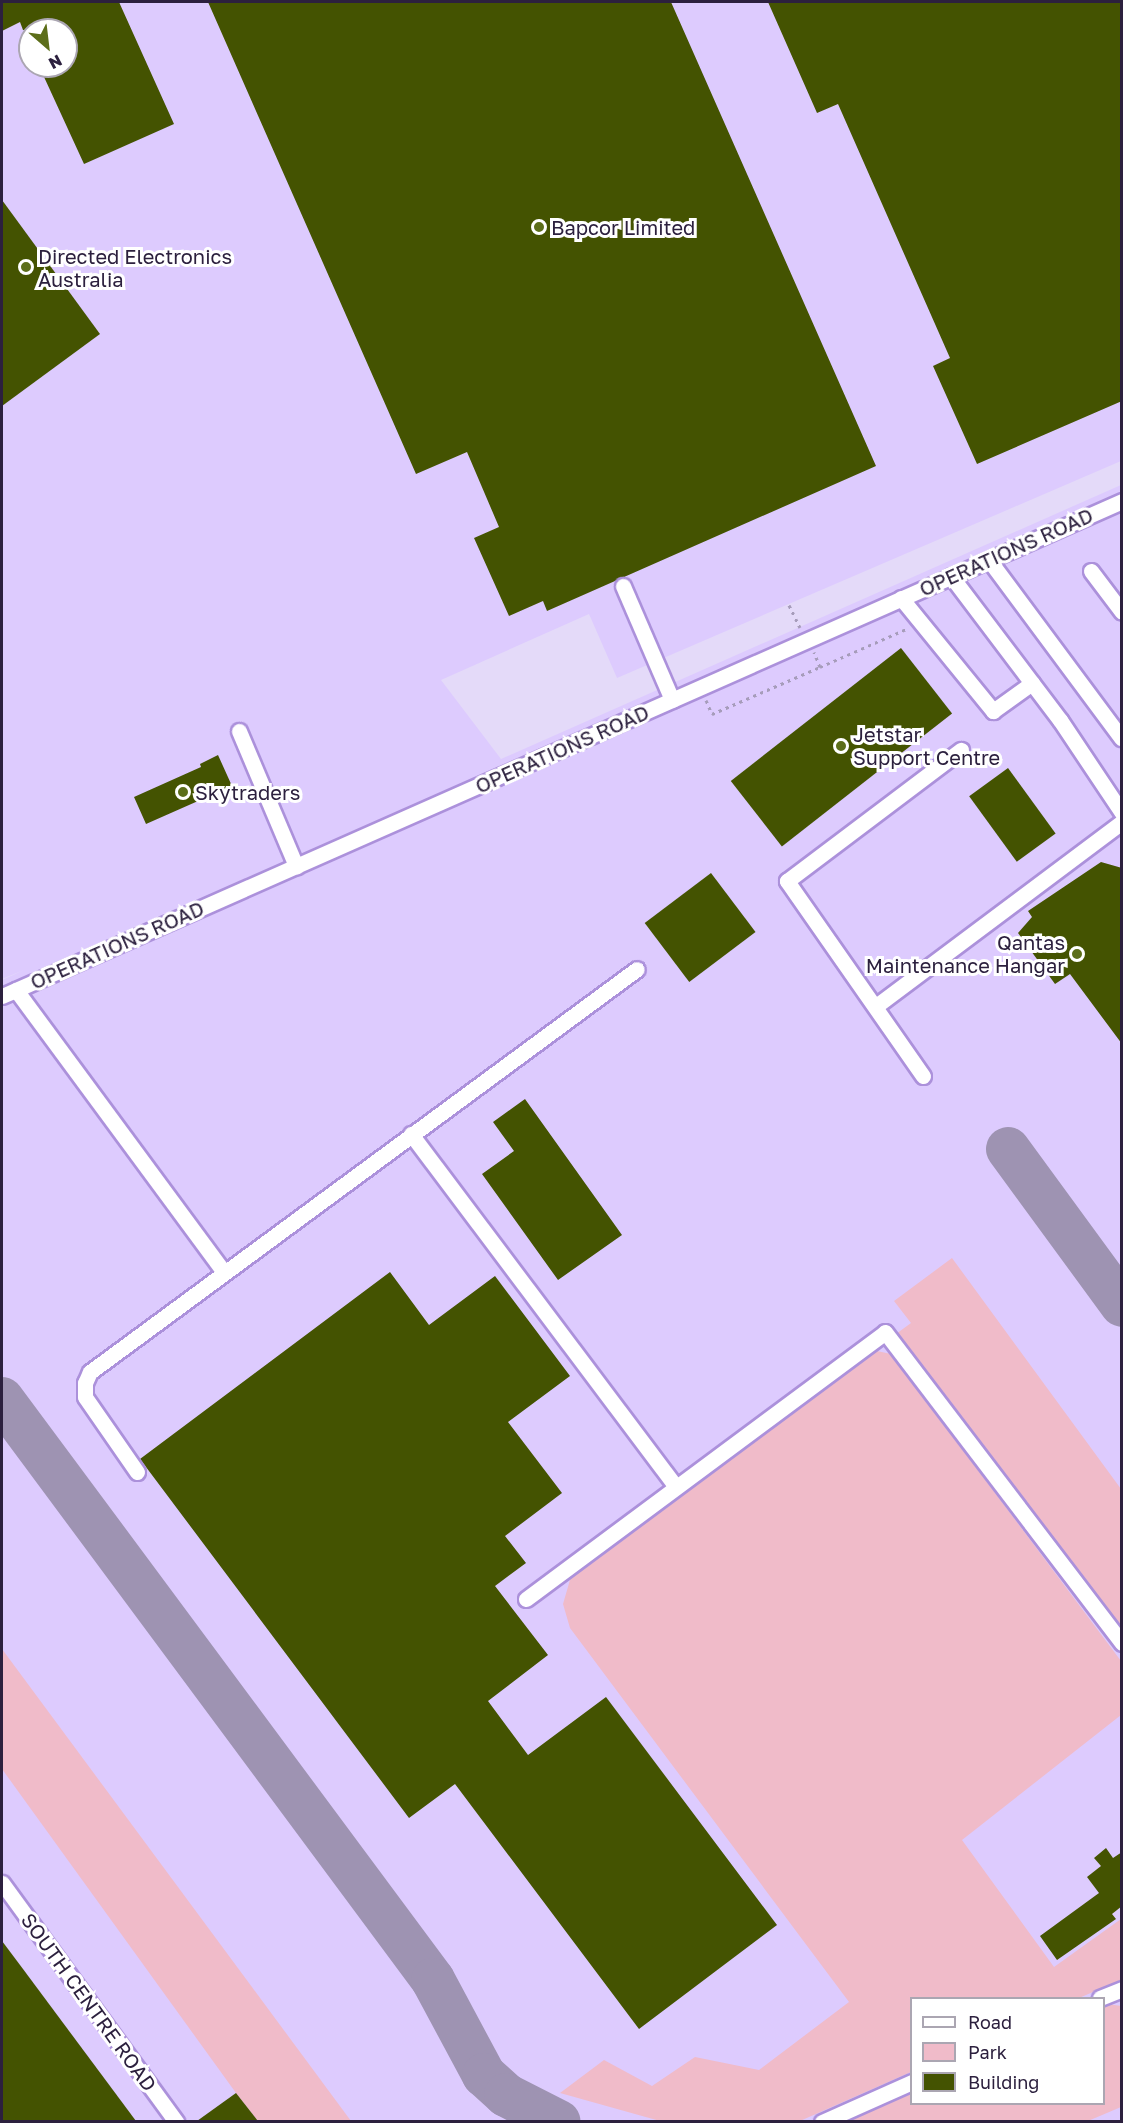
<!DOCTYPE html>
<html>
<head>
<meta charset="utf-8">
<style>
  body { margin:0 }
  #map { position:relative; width:1123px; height:2123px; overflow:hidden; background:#e4daf9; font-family:"Golos Text",sans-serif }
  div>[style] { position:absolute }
  .built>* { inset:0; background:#ddcbfe }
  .green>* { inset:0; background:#f0bbc9 }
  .taxiway>* { height:44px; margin:-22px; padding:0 22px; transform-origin:22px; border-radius:22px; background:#9e93b2 }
  .building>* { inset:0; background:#445301; transform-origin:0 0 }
  .path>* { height:3px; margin-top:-1.5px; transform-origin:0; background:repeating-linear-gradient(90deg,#a69cba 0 3px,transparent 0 7.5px) }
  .roads { filter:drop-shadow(2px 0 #ac91db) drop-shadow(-2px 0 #ac91db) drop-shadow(0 2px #ac91db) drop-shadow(0 -2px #ac91db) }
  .minor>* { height:15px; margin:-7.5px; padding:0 7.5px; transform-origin:7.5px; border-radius:7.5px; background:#fff }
  .dots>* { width:16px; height:16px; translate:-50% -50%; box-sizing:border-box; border:3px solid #fff; border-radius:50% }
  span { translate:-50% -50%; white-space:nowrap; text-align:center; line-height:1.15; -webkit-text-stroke:6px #fff; paint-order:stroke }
  .poi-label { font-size:20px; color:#2c203e }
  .left { translate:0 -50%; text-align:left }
  .right { translate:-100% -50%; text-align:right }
  .street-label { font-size:20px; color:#2c203e }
  .frame { position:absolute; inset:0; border:3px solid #2c203e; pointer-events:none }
  .legend { position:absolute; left:910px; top:1997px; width:195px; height:108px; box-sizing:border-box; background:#fff; border:2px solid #aba6b2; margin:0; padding:8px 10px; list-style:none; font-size:18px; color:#2c203e }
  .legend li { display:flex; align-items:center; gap:12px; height:30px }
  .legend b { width:30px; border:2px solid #aba6b2 }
  .north { position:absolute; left:18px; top:18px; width:60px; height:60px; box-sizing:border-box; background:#fff; border:2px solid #aba6b2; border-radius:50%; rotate:152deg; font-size:16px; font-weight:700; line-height:24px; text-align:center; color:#2c203e }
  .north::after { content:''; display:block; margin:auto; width:21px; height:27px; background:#5c6e1a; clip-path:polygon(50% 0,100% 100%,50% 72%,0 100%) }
</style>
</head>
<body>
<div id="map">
  <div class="built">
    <div style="clip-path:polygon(evenodd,2px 2px,1121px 2px,1121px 461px,617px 678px,589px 614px,441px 680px,501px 759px,1121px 485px,1121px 2121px,2px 2121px,2px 980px,24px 970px,2px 979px,2px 2px,30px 30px,66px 30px,66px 66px,30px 66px,30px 30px,2px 2px,912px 1998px,1104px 1998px,1104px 2104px,912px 2104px,912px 1998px)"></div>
  </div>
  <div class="green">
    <div style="clip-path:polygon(952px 1258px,1121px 1489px,1121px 1634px,896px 1334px,911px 1323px,894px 1301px)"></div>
    <div style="clip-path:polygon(877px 1351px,891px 1354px,1121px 1661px,1121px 1715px,962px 1840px,1054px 1967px,1121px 1919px,1121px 1980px,1079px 1998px,912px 1998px,911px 2072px,800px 2121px,660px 2121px,560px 2093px,604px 2060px,652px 2086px,695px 2057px,759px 2070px,849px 2002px,570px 1628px,563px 1604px,572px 1573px)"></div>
    <div style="clip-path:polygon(2px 1649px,351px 2121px,258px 2121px,236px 2093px,2px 1769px)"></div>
    <div style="clip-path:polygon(1108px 2004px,1121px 2006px,1121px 2107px,1088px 2121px,843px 2121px,911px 2091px,912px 2104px,1104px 2104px,1104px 2006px)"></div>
  </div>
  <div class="taxiway">
    <div style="left:1008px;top:1149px;width:193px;rotate:53.8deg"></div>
    <div style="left:2px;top:1399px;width:723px;rotate:53.43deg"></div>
    <div style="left:433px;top:1980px;width:108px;rotate:61.8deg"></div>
    <div style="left:484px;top:2075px;width:30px;rotate:42deg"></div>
    <div style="left:506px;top:2095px;width:59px;rotate:27deg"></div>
  </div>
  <div class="building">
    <div style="clip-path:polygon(2px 2px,119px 2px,174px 124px,84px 164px,39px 66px,66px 66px,66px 30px,23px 30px,20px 22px,2px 31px)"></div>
    <div style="clip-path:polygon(208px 2px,671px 2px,876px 466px,547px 611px,543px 601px,509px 616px,474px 538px,499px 527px,467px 452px,416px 474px)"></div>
    <div style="clip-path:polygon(768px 2px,1122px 2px,1122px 401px,977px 464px,933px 366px,950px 358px,838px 104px,817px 113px)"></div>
    <div style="clip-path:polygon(2px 200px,100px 334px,2px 406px)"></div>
    <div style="left:901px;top:648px;width:83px;height:216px;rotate:52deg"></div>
    <div style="clip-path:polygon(218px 755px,232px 786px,146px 824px,134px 797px,201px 767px,200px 764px)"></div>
    <div style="left:1008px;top:768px;width:81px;height:48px;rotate:54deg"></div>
    <div style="clip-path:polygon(1101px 862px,1122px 868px,1122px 1044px,1070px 974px,1055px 984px,1018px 933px,1032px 917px,1028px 911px)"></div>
    <div style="left:711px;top:873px;width:74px;height:83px;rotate:53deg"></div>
    <div style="clip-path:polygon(525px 1099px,622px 1235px,558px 1280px,482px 1174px,514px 1151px,493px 1122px)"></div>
    <div style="clip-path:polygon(390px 1272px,429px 1325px,495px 1276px,570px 1376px,508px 1422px,562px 1493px,505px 1536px,526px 1563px,495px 1586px,548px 1655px,488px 1701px,528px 1755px,606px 1697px,777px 1925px,639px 2029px,455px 1784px,409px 1818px,140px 1459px)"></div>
    <div style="clip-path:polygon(1106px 1848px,1113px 1858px,1122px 1852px,1122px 1906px,1112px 1914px,1116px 1919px,1057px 1960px,1040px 1936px,1099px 1893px,1087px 1877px,1101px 1866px,1094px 1858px)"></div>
    <div style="clip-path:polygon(2px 1941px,23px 1969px,136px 2121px,2px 2121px)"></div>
    <div style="clip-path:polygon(236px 2093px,258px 2121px,197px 2121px)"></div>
  </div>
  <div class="path">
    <div style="left:789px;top:605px;width:25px;rotate:64deg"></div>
    <div style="left:820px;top:667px;width:94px;rotate:-23.8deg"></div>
    <div style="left:706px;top:700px;width:15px;rotate:67deg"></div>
    <div style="left:712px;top:714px;width:118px;rotate:-23.5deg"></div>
    <div style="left:820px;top:667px;width:16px;rotate:-112deg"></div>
  </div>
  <div class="roads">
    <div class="minor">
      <div style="left:989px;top:560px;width:222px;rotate:53.4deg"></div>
      <div style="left:1091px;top:571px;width:51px;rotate:52.9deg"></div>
      <div style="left:951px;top:576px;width:181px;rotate:52.9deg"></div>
      <div style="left:1060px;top:720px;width:112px;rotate:56.3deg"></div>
      <div style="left:623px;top:586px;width:124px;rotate:66.7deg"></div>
      <div style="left:901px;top:598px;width:146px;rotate:50.8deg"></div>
      <div style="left:993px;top:711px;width:48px;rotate:-35.7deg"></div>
      <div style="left:239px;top:731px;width:147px;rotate:67.1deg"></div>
      <div style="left:16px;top:990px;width:349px;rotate:53.6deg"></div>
      <div style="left:2px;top:996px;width:1225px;rotate:-23.84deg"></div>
      <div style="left:876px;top:1006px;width:307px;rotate:-36.8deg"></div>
      <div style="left:923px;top:1076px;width:238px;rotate:-124.9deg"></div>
      <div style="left:787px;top:881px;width:218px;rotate:-37deg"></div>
      <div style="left:411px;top:1134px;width:440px;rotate:53.1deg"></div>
      <div style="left:137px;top:1472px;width:91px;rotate:-124.7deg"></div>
      <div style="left:85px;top:1397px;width:14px;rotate:-90deg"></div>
      <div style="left:85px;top:1383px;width:12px;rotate:-66deg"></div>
      <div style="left:90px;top:1372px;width:679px;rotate:-36.38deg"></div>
      <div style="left:526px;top:1599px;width:447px;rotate:-36.6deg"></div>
      <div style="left:885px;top:1332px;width:391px;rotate:52.7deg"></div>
      <div style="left:2px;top:1883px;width:296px;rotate:53.9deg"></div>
      <div style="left:1100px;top:1998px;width:24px;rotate:-22deg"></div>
      <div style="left:822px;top:2122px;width:98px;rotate:-24deg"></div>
    </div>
  </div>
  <div class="dots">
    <div style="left:539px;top:227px;background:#5c6e1a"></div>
    <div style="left:26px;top:267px;background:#5c6e1a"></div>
    <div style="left:841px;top:746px;background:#5c6e1a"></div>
    <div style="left:183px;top:792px;background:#5c6e1a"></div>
    <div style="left:1077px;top:954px;background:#5c6e1a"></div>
  </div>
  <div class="poi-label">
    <span class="left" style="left:551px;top:227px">Bapcor Limited</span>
    <span class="left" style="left:38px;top:268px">Directed Electronics<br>Australia</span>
    <span class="left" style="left:853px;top:746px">Jetstar<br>Support Centre</span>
    <span class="left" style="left:195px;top:792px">Skytraders</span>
    <span class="right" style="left:1065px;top:954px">Qantas<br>Maintenance Hangar</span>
  </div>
  <div class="street-label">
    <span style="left:1006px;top:552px;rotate:-24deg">OPERATIONS ROAD</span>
    <span style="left:562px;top:749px;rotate:-24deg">OPERATIONS ROAD</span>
    <span style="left:117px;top:945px;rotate:-24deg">OPERATIONS ROAD</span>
    <span style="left:89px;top:2002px;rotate:54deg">SOUTH CENTRE ROAD</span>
  </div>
  <div class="frame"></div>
  <ul class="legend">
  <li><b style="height:8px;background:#fff"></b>Road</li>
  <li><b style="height:16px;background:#f0bbc9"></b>Park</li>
  <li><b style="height:16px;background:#445301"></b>Building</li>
  </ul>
  <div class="north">N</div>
</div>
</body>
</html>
